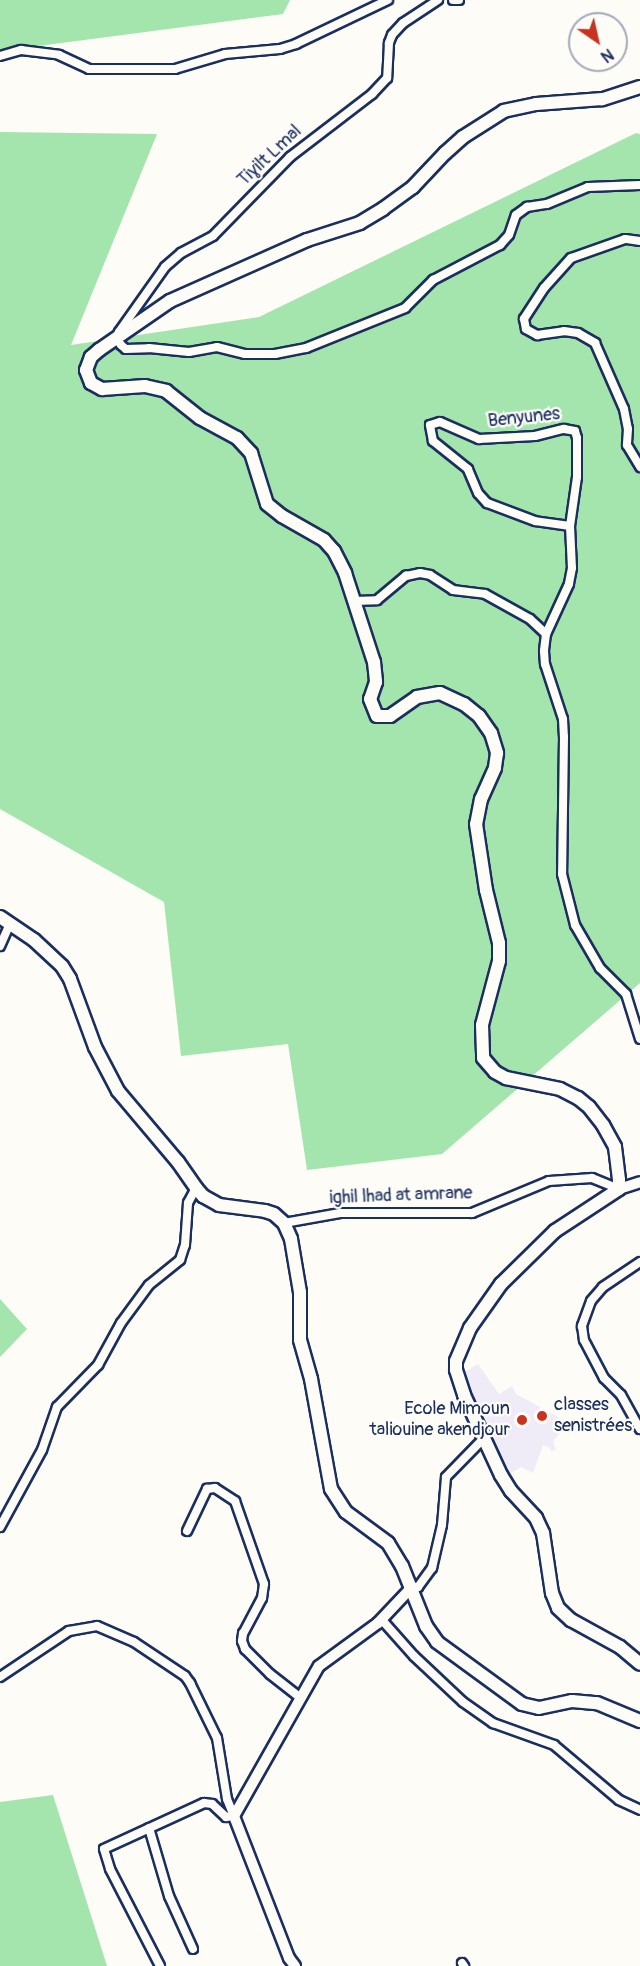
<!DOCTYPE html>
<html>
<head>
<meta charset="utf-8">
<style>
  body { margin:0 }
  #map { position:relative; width:640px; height:1966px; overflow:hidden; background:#fdfcf7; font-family:Pangolin,sans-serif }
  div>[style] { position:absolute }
  .built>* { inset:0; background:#f0ecf7 }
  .green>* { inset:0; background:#a4e5ad }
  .roads { filter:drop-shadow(2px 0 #1b2f5e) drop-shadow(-2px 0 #1b2f5e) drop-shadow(0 2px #1b2f5e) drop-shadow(0 -2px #1b2f5e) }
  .minor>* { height:8px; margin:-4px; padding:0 4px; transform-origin:4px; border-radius:4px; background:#fdfcf7 }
  .tertiary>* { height:10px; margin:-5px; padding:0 5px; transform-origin:5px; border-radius:5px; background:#fdfcf7 }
  .secondary>* { height:12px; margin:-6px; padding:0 6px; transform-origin:6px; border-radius:6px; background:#fdfcf7 }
  .dots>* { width:16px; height:16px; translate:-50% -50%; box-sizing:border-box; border:3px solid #fdfcf7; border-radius:50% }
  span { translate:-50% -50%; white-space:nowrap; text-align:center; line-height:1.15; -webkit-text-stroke:4.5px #fdfcf7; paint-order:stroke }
  .street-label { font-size:18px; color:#1b2f5e }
  .poi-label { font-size:18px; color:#1b2f5e }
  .left { translate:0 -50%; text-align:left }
  .right { translate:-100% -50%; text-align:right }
  .north { position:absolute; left:568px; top:12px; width:60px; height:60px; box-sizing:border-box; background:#fdfcf7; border:2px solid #a3aaba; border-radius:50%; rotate:146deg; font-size:16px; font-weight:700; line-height:24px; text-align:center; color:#1b2f5e }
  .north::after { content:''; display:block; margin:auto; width:21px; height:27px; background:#c8321e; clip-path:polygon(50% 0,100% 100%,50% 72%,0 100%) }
</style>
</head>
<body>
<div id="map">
  <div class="built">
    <div style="clip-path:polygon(478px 1364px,499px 1394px,512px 1386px,516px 1394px,560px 1418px,558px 1421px,565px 1426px,553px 1442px,556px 1450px,551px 1451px,550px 1448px,543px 1445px,533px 1473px,521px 1467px,510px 1474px,463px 1373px)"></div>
  </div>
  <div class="green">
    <div style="clip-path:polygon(0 0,290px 0,283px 14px,0 51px)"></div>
    <div style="clip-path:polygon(0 132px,157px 134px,71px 345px,259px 317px,636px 133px,640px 134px,640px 983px,442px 1154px,307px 1170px,288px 1044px,181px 1056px,164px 902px,0 809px)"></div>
    <div style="clip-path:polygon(0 1299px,27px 1329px,0 1357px)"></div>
    <div style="clip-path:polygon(53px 1795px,107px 1966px,0 1966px,0 1802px)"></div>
  </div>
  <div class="roads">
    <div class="minor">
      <div style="left:438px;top:0;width:42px;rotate:146.7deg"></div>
      <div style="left:403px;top:23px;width:16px;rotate:133deg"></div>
      <div style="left:392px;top:35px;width:9px;rotate:111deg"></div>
      <div style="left:389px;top:43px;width:35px;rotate:93deg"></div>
      <div style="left:387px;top:78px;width:22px;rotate:133deg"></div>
      <div style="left:372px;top:94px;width:103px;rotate:142.5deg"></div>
      <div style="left:290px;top:157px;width:110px;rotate:134.3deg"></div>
      <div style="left:213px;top:236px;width:36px;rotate:152deg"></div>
      <div style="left:181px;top:253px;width:21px;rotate:139deg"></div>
      <div style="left:165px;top:267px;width:80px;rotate:125.3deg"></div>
      <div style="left:119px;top:332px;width:7px;rotate:106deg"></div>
      <div style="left:117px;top:339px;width:7px;rotate:56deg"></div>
      <div style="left:121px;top:345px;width:6px;rotate:39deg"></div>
      <div style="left:126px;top:349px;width:23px;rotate:-2deg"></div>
      <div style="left:149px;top:348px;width:40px;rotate:5.7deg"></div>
      <div style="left:189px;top:352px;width:28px;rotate:-10deg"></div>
      <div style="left:217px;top:347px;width:29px;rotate:14deg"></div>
      <div style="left:245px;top:354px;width:30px"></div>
      <div style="left:275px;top:354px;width:32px;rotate:-11deg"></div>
      <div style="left:306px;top:348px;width:107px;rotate:-22deg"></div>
      <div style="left:405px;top:308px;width:40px;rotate:-45deg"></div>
      <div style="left:433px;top:280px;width:76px;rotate:-27.6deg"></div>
      <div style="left:500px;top:245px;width:13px;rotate:-48deg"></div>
      <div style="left:509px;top:235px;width:21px;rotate:-71deg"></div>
      <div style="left:516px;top:215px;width:14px;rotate:-36deg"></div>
      <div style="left:527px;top:207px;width:20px;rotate:-9deg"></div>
      <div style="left:547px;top:204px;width:44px;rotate:-22.5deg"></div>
      <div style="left:588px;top:187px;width:52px;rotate:-2.2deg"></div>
      <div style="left:453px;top:0;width:6px"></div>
      <div style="left:0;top:56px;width:22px;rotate:-16deg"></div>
      <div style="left:21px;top:50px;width:38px;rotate:7deg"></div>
      <div style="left:59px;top:55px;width:33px;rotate:25deg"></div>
      <div style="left:89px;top:69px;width:86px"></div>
      <div style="left:175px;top:69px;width:52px;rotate:-16.7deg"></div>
      <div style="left:225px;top:54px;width:55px;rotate:-5.2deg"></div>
      <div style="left:280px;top:49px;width:17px;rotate:-17deg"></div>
      <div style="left:296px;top:44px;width:102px;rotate:-25.6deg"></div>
      <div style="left:640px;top:241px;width:15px;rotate:-172deg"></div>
      <div style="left:625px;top:239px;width:57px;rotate:160.6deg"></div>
      <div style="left:571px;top:258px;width:40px;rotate:132deg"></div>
      <div style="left:544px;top:288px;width:37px;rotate:123deg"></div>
      <div style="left:524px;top:319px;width:10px;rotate:79deg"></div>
      <div style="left:526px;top:329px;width:13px;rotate:29deg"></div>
      <div style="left:537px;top:335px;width:27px;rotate:-8deg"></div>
      <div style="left:564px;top:331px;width:14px;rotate:8deg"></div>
      <div style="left:578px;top:333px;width:20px;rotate:30deg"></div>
      <div style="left:595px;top:343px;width:72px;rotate:66.3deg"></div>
      <div style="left:624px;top:409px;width:20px;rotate:79deg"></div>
      <div style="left:628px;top:429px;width:16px;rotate:94deg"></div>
      <div style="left:627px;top:445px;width:26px;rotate:59deg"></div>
      <div style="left:570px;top:526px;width:35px;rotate:-172deg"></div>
      <div style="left:535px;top:521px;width:51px;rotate:-159.4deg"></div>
      <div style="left:487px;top:503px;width:13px;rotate:-132deg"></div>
      <div style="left:478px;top:493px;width:26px;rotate:-113deg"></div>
      <div style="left:468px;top:469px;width:45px;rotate:-141.3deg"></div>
      <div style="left:433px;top:441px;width:16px;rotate:-101deg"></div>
      <div style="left:430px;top:425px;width:10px;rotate:-17deg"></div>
      <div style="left:440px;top:422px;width:43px;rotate:23.6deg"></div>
      <div style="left:479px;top:439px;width:56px;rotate:-3.1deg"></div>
      <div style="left:535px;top:436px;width:30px;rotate:-14deg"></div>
      <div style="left:564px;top:429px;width:11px;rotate:10deg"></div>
      <div style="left:575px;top:431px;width:7px;rotate:74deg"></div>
      <div style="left:577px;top:438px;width:39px;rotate:90deg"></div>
      <div style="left:577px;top:477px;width:49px;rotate:98.1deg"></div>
      <div style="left:570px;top:526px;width:42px;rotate:87.3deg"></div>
      <div style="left:572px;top:568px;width:16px;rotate:101deg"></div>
      <div style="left:569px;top:584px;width:55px;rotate:114.7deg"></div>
      <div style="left:546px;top:634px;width:17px;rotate:97deg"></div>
      <div style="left:544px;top:651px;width:13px;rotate:86deg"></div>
      <div style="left:545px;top:664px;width:58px;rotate:71.9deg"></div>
      <div style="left:563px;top:719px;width:18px;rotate:87deg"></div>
      <div style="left:564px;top:737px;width:137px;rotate:90.8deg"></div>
      <div style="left:562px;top:874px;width:53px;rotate:75.7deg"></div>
      <div style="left:575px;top:925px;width:50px;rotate:59.8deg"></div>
      <div style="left:600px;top:968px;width:37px;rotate:45deg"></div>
      <div style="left:626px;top:994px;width:47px;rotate:72.7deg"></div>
      <div style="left:354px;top:601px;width:23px;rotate:-2deg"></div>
      <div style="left:377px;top:600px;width:38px;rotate:-40deg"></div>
      <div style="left:406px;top:576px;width:14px;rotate:-12deg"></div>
      <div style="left:420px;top:573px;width:10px;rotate:11deg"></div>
      <div style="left:430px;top:575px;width:27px;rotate:33deg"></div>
      <div style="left:453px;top:590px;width:32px;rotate:7deg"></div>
      <div style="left:485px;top:594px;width:51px;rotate:29.1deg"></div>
      <div style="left:530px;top:619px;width:22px;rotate:43deg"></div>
      <div style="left:0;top:946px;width:24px;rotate:-66deg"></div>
      <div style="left:284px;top:1223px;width:57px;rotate:-10.1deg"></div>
      <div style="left:340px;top:1213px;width:132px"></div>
      <div style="left:472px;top:1213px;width:83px;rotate:-22.6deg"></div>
      <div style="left:549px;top:1181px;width:43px;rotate:-4deg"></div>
      <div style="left:592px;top:1178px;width:29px;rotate:22deg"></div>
      <div style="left:640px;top:1262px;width:45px;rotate:146deg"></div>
      <div style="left:603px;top:1287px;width:18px;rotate:131deg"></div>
      <div style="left:591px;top:1301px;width:27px;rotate:110deg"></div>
      <div style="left:582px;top:1326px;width:14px;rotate:82deg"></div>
      <div style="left:584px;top:1340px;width:43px;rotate:62.2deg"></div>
      <div style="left:604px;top:1378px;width:24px;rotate:45deg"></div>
      <div style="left:621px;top:1395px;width:39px;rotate:61deg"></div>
      <div style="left:0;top:1527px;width:88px;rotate:-61.4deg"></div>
      <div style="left:42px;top:1450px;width:46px;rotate:-70.8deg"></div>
      <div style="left:57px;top:1407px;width:59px;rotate:-45.7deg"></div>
      <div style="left:98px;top:1365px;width:48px;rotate:-61.3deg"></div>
      <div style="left:121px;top:1323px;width:47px;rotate:-53.6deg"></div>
      <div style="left:149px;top:1285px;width:40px;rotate:-39deg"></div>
      <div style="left:180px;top:1260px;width:16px;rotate:-72deg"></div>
      <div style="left:185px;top:1245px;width:42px;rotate:-85.9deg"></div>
      <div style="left:188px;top:1203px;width:17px;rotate:-62deg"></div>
      <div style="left:187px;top:1531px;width:47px;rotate:-64.5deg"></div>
      <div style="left:207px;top:1489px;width:8px;rotate:-7deg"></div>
      <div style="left:215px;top:1488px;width:24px;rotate:33deg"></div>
      <div style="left:235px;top:1501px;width:88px;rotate:70.7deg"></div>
      <div style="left:264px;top:1584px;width:14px;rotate:98deg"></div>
      <div style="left:262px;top:1598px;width:40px;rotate:118deg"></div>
      <div style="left:243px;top:1633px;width:8px;rotate:97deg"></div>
      <div style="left:242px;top:1641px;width:9px;rotate:69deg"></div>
      <div style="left:245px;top:1649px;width:35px;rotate:45deg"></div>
      <div style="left:270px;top:1674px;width:39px;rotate:38deg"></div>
      <div style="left:412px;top:1587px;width:6px"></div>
      <div style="left:418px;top:1587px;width:24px;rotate:-54deg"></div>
      <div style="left:432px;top:1568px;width:44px;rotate:-76.9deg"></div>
      <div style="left:442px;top:1525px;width:48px;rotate:-85.2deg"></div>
      <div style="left:446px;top:1477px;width:54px;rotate:-45.7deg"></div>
      <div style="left:382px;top:1620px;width:48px;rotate:48.4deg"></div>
      <div style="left:414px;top:1656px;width:67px;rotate:43.2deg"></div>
      <div style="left:463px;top:1702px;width:37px;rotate:35deg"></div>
      <div style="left:493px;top:1723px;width:65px;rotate:19.8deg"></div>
      <div style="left:554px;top:1745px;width:85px;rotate:40.2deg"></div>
      <div style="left:619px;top:1800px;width:23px;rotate:25deg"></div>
      <div style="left:0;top:1677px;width:83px;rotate:-33.7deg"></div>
      <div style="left:69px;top:1631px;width:28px;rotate:-10deg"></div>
      <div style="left:97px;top:1626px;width:40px;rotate:23.4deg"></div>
      <div style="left:134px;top:1642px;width:61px;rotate:33.7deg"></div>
      <div style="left:185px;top:1676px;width:9px;rotate:54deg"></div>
      <div style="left:190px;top:1683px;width:61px;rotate:63.9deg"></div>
      <div style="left:217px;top:1738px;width:62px;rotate:80.7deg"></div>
      <div style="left:227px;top:1799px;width:18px;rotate:68deg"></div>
      <div style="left:234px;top:1816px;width:8px;rotate:173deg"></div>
      <div style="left:226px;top:1817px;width:19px;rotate:-137deg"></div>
      <div style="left:212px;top:1804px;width:8px;rotate:-173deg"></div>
      <div style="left:204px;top:1803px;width:110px;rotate:155.3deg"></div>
      <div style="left:104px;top:1849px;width:21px;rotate:73deg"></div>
      <div style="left:110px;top:1869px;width:109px;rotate:62.7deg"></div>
      <div style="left:149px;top:1828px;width:71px;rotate:73.6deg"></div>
      <div style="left:169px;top:1896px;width:58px;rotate:65.6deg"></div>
      <div style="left:462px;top:1963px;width:4px;rotate:56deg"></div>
    </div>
    <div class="tertiary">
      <div style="left:619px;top:1189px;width:22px;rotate:-18deg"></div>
      <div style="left:295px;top:1966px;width:10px;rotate:-127deg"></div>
      <div style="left:289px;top:1958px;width:152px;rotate:-111.2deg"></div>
      <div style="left:234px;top:1816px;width:172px;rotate:-60.5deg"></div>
      <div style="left:319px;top:1666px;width:73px;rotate:-36.1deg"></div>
      <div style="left:378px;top:1623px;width:50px;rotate:-46.6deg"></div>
    </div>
    <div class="secondary">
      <div style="left:640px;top:87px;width:40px;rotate:162deg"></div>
      <div style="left:602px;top:99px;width:66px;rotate:175.7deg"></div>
      <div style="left:536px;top:104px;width:33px;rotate:168deg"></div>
      <div style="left:504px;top:111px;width:49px;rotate:147.6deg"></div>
      <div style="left:463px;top:137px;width:24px;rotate:138deg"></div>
      <div style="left:445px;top:153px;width:47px;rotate:133.3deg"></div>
      <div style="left:413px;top:187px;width:37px;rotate:144deg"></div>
      <div style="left:383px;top:209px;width:27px;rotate:149deg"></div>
      <div style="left:360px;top:223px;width:56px;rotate:162.2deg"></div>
      <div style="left:307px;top:240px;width:150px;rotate:156deg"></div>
      <div style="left:170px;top:301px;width:86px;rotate:145.4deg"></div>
      <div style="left:99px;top:350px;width:11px;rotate:139deg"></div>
      <div style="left:91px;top:357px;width:14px;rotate:111deg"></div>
      <div style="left:86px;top:370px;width:14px;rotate:69deg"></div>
      <div style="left:91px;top:383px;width:13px;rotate:29deg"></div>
      <div style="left:102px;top:389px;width:43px;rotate:-4deg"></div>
      <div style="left:145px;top:386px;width:22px;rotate:13deg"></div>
      <div style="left:166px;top:391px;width:43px;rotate:38.5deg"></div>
      <div style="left:200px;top:418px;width:42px;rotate:28.4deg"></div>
      <div style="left:237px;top:438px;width:21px;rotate:47deg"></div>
      <div style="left:251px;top:453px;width:53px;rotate:72.6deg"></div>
      <div style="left:267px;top:504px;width:19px;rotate:39deg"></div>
      <div style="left:282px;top:516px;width:48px;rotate:29.7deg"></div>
      <div style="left:324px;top:540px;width:15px;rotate:48deg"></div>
      <div style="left:334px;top:551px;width:25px;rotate:63deg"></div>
      <div style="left:345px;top:573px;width:94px;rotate:72deg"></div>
      <div style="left:374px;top:662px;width:20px;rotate:84deg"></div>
      <div style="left:376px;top:682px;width:18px;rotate:109deg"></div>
      <div style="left:370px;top:699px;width:18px;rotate:68deg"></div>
      <div style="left:377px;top:716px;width:13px"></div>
      <div style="left:390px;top:716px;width:33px;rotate:-35deg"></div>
      <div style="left:417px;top:697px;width:23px;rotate:-10deg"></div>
      <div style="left:440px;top:693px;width:26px;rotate:25deg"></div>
      <div style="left:464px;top:704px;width:19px;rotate:39deg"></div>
      <div style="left:479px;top:716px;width:21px;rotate:55deg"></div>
      <div style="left:491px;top:733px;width:21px;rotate:73deg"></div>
      <div style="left:497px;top:753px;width:15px;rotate:98deg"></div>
      <div style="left:495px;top:768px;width:34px;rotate:114deg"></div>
      <div style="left:481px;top:799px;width:25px;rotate:101deg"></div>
      <div style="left:476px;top:824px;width:67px;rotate:81.4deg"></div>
      <div style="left:486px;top:890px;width:55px;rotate:76.2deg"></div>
      <div style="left:499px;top:943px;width:18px;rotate:90deg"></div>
      <div style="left:499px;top:961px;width:66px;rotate:104.9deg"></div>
      <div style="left:482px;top:1025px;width:33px;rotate:88deg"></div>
      <div style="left:483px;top:1058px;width:18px;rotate:49deg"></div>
      <div style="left:495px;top:1072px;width:13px;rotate:29deg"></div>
      <div style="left:506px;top:1078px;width:55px;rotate:11.5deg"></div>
      <div style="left:560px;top:1089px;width:20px;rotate:27deg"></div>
      <div style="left:578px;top:1098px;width:14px;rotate:39deg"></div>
      <div style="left:589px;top:1107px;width:23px;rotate:52deg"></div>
      <div style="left:603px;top:1125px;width:25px;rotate:61deg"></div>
      <div style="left:615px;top:1147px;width:33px;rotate:83deg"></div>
      <div style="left:619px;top:1180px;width:9px;rotate:90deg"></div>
      <div style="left:619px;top:1189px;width:77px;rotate:146.7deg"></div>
      <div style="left:555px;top:1231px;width:76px;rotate:135.5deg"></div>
      <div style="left:501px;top:1284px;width:54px;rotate:125.2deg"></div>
      <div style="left:470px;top:1328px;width:36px;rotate:113deg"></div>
      <div style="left:456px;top:1361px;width:9px;rotate:90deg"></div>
      <div style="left:456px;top:1370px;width:26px;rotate:72deg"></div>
      <div style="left:464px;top:1395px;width:88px;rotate:65.2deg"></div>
      <div style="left:501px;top:1475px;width:19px;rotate:58deg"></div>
      <div style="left:511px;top:1491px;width:37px;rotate:47deg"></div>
      <div style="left:536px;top:1518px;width:17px;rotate:65deg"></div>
      <div style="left:543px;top:1533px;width:61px;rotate:81.5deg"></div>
      <div style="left:552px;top:1593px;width:16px;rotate:68deg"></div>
      <div style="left:558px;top:1608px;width:18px;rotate:43deg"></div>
      <div style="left:571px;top:1620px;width:56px;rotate:28.9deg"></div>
      <div style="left:620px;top:1647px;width:26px;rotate:40deg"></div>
      <div style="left:0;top:917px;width:41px;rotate:34.1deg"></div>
      <div style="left:34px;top:940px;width:38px;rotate:43deg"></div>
      <div style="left:62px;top:966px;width:15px;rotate:58deg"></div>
      <div style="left:70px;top:979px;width:72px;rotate:69.8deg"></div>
      <div style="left:95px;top:1047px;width:50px;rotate:62.4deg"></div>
      <div style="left:118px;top:1091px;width:93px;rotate:49.8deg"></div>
      <div style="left:178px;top:1162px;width:32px;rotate:55deg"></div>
      <div style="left:196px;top:1188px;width:11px;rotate:49deg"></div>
      <div style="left:203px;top:1196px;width:18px;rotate:29deg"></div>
      <div style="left:219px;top:1205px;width:46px;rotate:7.4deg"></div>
      <div style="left:265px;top:1211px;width:9px;rotate:18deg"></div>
      <div style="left:274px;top:1214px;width:13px;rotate:42deg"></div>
      <div style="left:284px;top:1223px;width:17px;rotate:66deg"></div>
      <div style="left:291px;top:1239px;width:54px;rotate:80.4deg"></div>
      <div style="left:300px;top:1292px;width:48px;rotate:90deg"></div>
      <div style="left:300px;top:1340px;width:41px;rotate:74.2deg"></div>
      <div style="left:311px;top:1379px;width:112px;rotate:79.7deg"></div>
      <div style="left:331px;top:1489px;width:27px;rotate:57deg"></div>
      <div style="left:346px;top:1512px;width:52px;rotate:36.4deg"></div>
      <div style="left:388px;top:1543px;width:27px;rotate:59deg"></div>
      <div style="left:402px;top:1566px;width:65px;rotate:68.2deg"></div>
      <div style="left:426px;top:1626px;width:19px;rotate:55deg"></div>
      <div style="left:437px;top:1642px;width:105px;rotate:36.1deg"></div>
      <div style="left:522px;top:1704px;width:17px;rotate:13deg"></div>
      <div style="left:539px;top:1708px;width:34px;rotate:-12deg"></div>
      <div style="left:572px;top:1701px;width:25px;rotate:5deg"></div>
      <div style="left:597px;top:1703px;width:47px;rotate:22.7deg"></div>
    </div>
  </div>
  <div class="dots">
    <div style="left:542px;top:1416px;background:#c8321e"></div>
    <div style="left:522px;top:1420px;background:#c8321e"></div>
  </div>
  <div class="street-label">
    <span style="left:270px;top:156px;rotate:-43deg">Tiɣilt Lmal</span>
    <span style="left:524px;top:418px;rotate:-6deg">Benyunes</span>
    <span style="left:401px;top:1196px;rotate:-2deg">ighil lhad at amrane</span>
  </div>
  <div class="poi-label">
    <span class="left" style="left:554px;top:1416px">classes<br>senistrées</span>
    <span class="right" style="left:510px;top:1420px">Ecole Mimoun<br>taliouine akendjour</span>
  </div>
  <div class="north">N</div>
</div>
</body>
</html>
